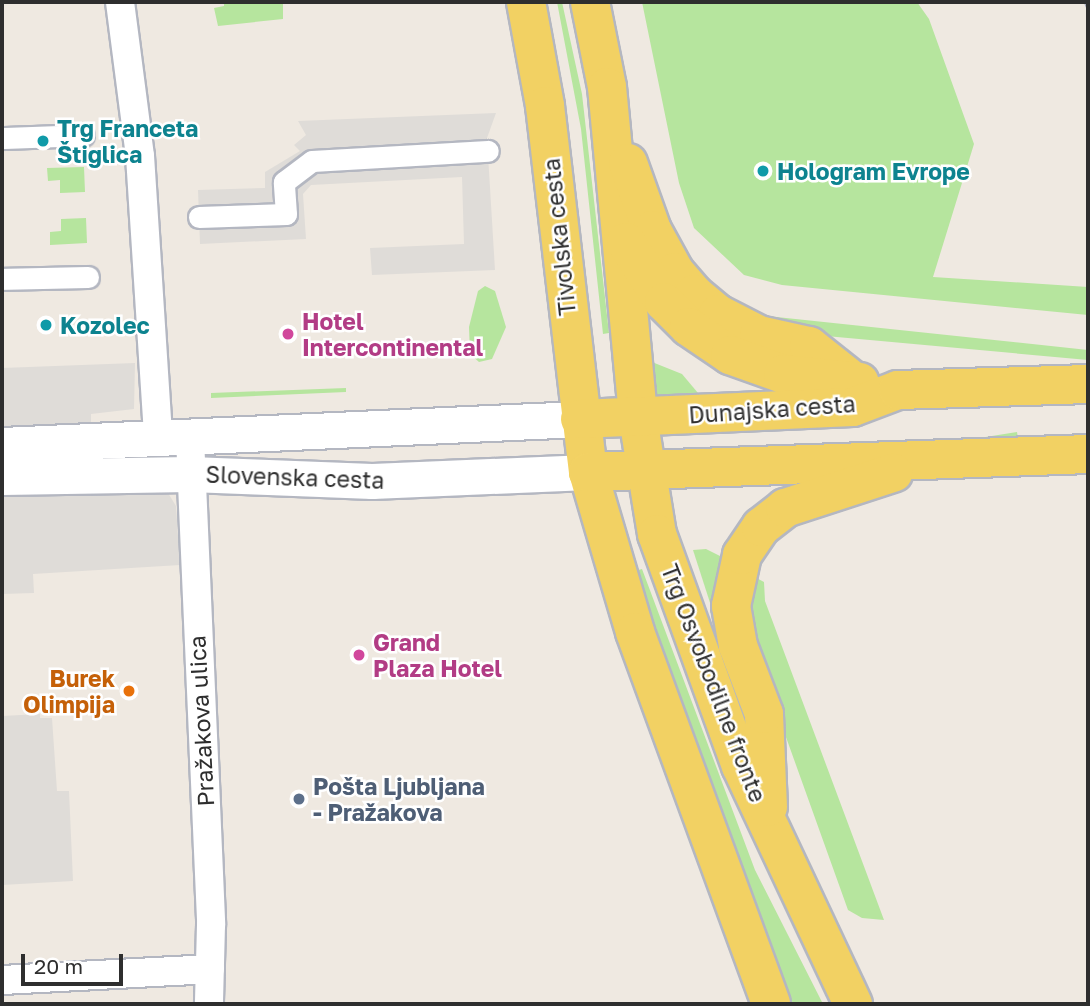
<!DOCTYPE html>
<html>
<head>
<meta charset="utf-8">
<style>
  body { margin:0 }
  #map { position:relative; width:1090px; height:1006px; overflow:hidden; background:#efe9e1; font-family:"Golos Text",sans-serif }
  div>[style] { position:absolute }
  .green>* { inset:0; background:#b6e59e; transform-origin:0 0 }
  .plaza>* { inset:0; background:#dfdcd8 }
  .roads { filter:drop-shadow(2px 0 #b4b7c1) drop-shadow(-2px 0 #b4b7c1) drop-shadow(0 2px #b4b7c1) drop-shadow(0 -2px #b4b7c1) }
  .pedestrian>* { height:21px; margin:-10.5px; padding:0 10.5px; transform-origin:10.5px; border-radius:10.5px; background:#fff }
  .minor>* { height:28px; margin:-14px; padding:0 14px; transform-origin:14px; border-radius:14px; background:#fff }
  .tertiary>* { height:35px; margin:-17.5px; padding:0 17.5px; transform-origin:17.5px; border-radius:17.5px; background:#fff }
  .primary>* { height:38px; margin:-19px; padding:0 19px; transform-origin:19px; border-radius:19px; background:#f2d163 }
  .rail>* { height:5px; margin:-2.5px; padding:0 2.5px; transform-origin:2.5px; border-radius:2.5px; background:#a3a6b8 }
  .dots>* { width:19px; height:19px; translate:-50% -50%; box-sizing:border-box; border:4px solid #fff; border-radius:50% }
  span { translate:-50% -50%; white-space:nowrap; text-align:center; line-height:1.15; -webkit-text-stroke:5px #fff; paint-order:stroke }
  .culture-label { font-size:23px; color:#0d838f; font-weight:700 }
  .left { translate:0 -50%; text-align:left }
  .street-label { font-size:23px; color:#2e2e2e }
  .hotel-label { font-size:23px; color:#b23c85; font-weight:700 }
  .food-label { font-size:23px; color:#c56008; font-weight:700 }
  .right { translate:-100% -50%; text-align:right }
  .service-label { font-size:23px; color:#4e5e75; font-weight:700 }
  .frame { position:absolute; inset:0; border:4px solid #2e2e2e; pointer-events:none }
  .scale { position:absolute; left:21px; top:954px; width:102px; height:32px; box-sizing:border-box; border:4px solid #2e2e2e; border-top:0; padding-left:9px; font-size:21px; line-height:24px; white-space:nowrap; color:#2e2e2e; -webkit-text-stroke:5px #fff; paint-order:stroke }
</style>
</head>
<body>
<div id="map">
  <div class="green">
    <div style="clip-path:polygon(224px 2px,283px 2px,283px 19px,218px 26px,214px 8px,224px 6px)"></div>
    <div style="clip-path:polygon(557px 2px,562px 2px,582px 94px,609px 333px,603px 334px,581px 129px)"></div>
    <div style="clip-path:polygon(642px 2px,917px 2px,929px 19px,974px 144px,933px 277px,1088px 287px,1088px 315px,782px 285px,744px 275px,694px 228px,679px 183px)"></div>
    <div style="clip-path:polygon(84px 167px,85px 192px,60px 193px,60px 180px,48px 181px,47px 168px)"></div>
    <div style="clip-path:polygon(86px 218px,87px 243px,50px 245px,50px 232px,61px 231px,61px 219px)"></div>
    <div style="clip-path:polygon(485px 286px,495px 291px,506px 327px,492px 359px,479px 362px,470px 354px,469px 327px,478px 291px)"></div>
    <div style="clip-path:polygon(767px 316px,1088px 350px,1088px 360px,804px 334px,763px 323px)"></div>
    <div style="clip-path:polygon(652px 362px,682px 374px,698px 393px,656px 395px)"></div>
    <div style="clip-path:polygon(346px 388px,346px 392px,211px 398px,211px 393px)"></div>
    <div style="left:1017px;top:432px;width:6px;height:276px;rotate:81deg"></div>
    <div style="clip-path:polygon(706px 549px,724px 558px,713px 612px,693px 550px)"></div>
    <div style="clip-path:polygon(642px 569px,755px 870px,823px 1004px,793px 1004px,635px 571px)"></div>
    <div style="clip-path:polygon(749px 574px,764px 582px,765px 601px,884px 920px,862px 918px,848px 910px,749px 634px)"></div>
  </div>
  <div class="plaza">
    <div style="clip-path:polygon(496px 113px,487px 138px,495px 270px,372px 275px,370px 248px,464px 244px,462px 177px,311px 185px,303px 194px,306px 239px,200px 244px,198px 190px,265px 188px,265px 172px,300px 151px,294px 145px,306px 135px,298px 121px)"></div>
    <div style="clip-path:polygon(135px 363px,134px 409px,91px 414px,91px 422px,2px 428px,2px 368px)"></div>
    <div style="clip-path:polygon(168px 493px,176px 506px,180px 565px,33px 574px,34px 593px,2px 594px,2px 496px)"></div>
    <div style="clip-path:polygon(40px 714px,40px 718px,52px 718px,57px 791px,69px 791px,73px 881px,2px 885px,2px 716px)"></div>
  </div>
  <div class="roads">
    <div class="pedestrian">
      <div style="left:2px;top:138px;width:81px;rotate:-2.1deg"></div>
      <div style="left:199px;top:217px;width:87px;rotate:-2deg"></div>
      <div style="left:286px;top:214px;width:32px;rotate:-94deg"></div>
      <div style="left:284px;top:182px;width:35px;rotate:-37deg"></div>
      <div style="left:312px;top:161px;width:176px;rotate:-3.3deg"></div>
      <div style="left:2px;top:279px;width:86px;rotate:-1.3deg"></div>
    </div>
    <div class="minor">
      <div style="left:120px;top:2px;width:155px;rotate:82.6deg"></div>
      <div style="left:140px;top:156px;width:283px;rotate:86.3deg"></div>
      <div style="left:190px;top:438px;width:487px;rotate:87.5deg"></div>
      <div style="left:211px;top:925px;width:79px;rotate:91.5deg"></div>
      <div style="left:2px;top:980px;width:208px;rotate:-3deg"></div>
    </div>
    <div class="tertiary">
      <div style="left:2px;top:445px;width:579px;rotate:-2.58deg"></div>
      <div style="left:2px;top:477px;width:188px;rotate:-0.9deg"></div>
      <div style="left:190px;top:474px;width:182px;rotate:2.2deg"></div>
      <div style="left:372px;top:481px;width:216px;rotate:-2.4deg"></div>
    </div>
    <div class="primary">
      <div style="left:526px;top:2px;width:106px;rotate:79.6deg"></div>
      <div style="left:545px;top:106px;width:369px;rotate:83.3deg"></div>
      <div style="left:588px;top:472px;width:167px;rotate:73.6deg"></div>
      <div style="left:635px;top:632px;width:396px;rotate:69.9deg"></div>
      <div style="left:590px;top:2px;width:87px;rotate:78.7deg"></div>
      <div style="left:607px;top:87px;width:332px;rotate:84.6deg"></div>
      <div style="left:638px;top:418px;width:118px;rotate:80.7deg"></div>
      <div style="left:657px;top:534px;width:247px;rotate:70.1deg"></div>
      <div style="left:741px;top:766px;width:263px;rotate:64.8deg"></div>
      <div style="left:628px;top:163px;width:71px;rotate:70.3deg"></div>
      <div style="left:652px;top:230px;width:48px;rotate:61.3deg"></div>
      <div style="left:675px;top:272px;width:29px;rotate:49deg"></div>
      <div style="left:694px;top:294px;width:31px;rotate:40deg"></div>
      <div style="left:718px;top:314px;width:46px;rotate:27.1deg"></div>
      <div style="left:759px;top:335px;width:51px;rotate:12.4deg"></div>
      <div style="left:809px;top:346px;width:55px;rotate:38.3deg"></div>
      <div style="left:626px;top:242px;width:71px;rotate:57.7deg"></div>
      <div style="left:664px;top:302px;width:35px;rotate:45deg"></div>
      <div style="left:689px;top:327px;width:50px;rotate:34.3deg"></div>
      <div style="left:730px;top:355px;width:56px;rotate:19.7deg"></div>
      <div style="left:783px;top:374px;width:77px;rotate:5.9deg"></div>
      <div style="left:580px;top:419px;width:273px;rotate:-2.5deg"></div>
      <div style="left:853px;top:407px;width:48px;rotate:-20.7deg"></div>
      <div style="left:898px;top:390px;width:190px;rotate:-1.8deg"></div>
      <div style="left:588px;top:472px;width:500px;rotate:-2.06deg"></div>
      <div style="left:768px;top:807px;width:93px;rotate:-92.5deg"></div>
      <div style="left:764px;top:714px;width:73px;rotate:-110.9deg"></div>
      <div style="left:738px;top:646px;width:41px;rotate:-99.9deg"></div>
      <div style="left:731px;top:606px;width:52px;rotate:-77.8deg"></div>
      <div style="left:742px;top:555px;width:34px;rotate:-56deg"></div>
      <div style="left:761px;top:527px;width:31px;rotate:-38deg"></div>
      <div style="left:785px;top:508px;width:114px;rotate:-18deg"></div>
    </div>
  </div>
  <div class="rail">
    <div style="left:1086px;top:2px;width:5px;rotate:68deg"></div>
  </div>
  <div class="dots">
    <div style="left:43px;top:141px;background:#0f9aa8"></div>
    <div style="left:763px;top:171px;background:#0f9aa8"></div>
    <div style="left:46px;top:325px;background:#0f9aa8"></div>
    <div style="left:288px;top:334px;background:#d1479c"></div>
    <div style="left:359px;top:655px;background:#d1479c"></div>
    <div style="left:129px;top:691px;background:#e8710a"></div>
    <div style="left:299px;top:799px;background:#5c6f8a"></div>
  </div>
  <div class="culture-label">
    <span class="left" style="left:57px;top:141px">Trg Franceta<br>Štiglica</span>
    <span class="left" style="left:777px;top:171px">Hologram Evrope</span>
    <span class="left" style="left:60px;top:325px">Kozolec</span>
  </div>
  <div class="street-label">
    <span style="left:559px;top:237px;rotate:-96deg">Tivolska cesta</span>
    <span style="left:772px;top:409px;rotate:-4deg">Dunajska cesta</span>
    <span style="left:295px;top:477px;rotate:2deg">Slovenska cesta</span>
    <span style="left:714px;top:683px;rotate:69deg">Trg Osvobodilne fronte</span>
    <span style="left:201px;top:721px;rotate:-93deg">Pražakova ulica</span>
  </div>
  <div class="hotel-label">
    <span class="left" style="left:302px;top:334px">Hotel<br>Intercontinental</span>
    <span class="left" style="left:373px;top:655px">Grand<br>Plaza Hotel</span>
  </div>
  <div class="food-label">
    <span class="right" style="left:115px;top:691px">Burek<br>Olimpija</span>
  </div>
  <div class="service-label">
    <span class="left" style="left:313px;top:799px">Pošta Ljubljana<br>- Pražakova</span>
  </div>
  <div class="frame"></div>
  <div class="scale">20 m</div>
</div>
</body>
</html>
